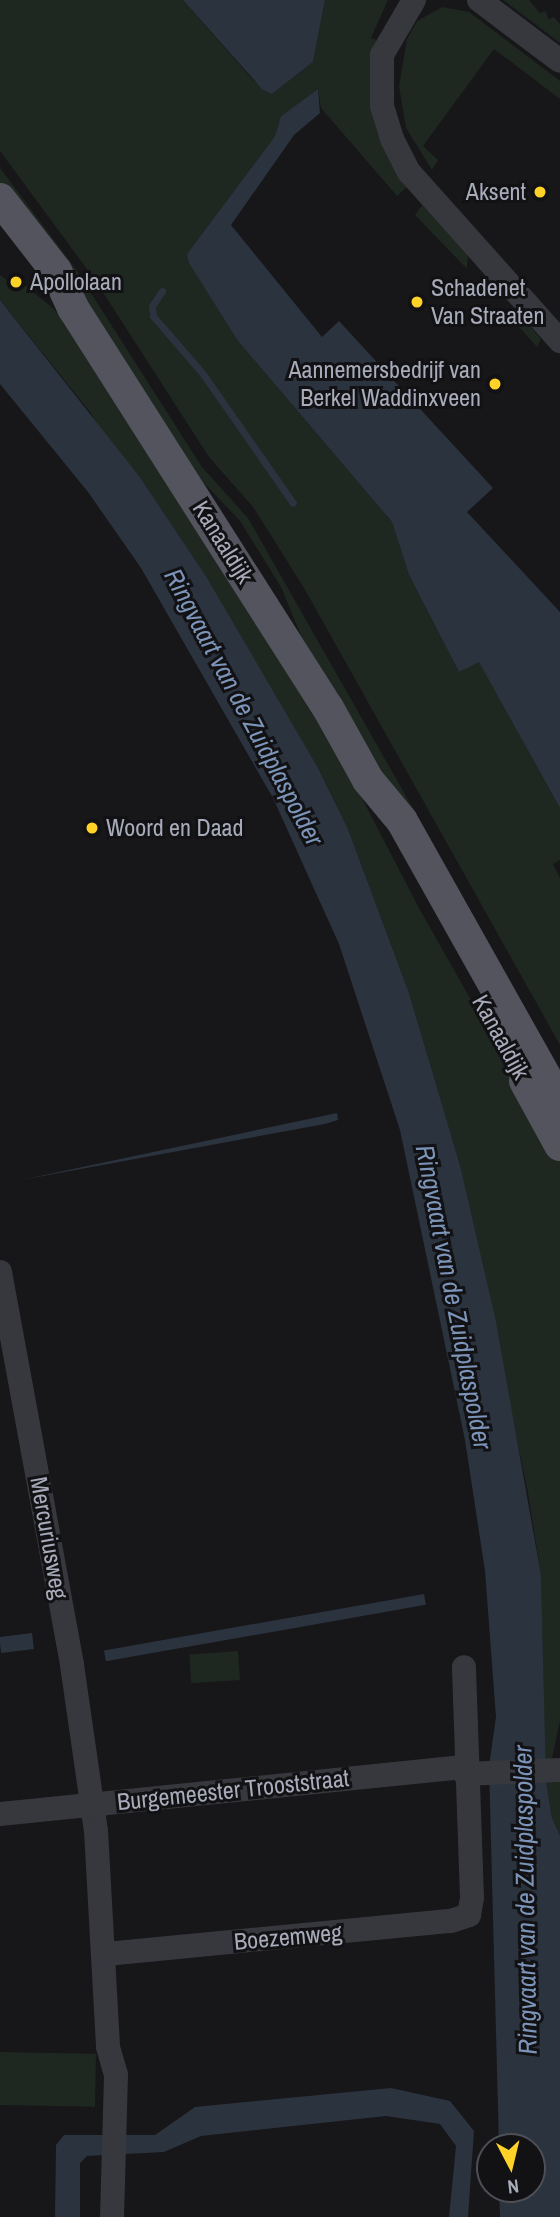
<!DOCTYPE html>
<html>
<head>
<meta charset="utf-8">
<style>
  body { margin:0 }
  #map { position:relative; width:560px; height:2217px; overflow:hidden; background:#171619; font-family:"Archivo Narrow",sans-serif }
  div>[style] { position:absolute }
  .green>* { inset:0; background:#1e2720; transform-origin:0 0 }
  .water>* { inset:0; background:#2b333e; transform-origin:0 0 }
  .stream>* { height:7px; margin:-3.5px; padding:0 3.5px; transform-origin:3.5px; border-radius:3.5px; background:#2b333e }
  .minor>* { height:24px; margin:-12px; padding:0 12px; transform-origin:12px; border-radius:12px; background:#37373e }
  .major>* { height:32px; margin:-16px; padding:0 16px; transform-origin:16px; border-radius:16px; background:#53545d }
  .dots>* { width:19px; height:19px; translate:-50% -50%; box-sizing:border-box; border:4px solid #121114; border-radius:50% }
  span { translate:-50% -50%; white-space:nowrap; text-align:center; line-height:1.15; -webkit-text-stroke:6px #121114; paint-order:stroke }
  .poi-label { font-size:24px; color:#a7abba }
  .right { translate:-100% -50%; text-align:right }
  .left { translate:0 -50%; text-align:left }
  .street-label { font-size:24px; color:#a7abba }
  .water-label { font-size:26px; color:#7b94b8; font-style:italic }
  .north { position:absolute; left:476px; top:2133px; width:70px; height:70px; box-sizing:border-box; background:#121114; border:2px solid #4e4f56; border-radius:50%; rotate:173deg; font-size:19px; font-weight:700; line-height:28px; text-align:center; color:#a7abba }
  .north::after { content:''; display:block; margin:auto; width:24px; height:32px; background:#ffd228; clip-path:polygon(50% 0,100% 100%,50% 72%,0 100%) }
</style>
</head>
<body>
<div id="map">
  <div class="green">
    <div style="clip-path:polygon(0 0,183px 0,253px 80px,272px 94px,313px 62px,325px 0,388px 0,371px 38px,376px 40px,370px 95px,381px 143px,407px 187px,397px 196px,321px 108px,318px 89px,281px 116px,275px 136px,187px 254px,238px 341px,392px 522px,409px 575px,459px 672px,479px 661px,560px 808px,560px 860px,553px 864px,560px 878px,560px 1045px,304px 588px,253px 507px,209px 457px,95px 280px,0 151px)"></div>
    <div style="clip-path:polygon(503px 0,529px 0,540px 13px,546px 11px,548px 19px,554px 17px,560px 24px,560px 43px)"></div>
    <div style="clip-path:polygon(442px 7px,469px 12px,560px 81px,560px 99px,494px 49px,423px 146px,438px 160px,432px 170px,406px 128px,399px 86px,407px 39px,417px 21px)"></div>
    <div style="clip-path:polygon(0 168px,75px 268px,202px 467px,248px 518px,427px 833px,401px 803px,302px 638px,281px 587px,240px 521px,203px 482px,67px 273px,0 183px)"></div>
    <div style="clip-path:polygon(422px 205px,468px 254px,467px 269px,415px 215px)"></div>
    <div style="clip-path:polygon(0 275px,17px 287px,22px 283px,54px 309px,81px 345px,325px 727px,419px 908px,560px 1157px,560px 1721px,551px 1763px,545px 1763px,541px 1575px,528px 1493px,460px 1165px,409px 993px,348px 829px,318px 768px,90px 412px,0 300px)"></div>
    <div style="clip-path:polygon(505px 311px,519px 314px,541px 339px,537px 347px)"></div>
    <div style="left:238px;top:1651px;width:29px;height:49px;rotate:86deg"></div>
    <div style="clip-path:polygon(546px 1781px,560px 1782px,560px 1842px,552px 1818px)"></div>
    <div style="left:0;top:2052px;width:96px;height:53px;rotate:1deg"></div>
  </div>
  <div class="water">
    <div style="clip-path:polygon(183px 0,325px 0,313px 62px,272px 94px,263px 90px)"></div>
    <div style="clip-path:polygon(318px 89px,320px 113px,294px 135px,231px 225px,322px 337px,339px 321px,493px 488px,467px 512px,560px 612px,560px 808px,479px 662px,459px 672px,409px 575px,392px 522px,238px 341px,189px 263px,187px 254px,275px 136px,281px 116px)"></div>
    <div style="clip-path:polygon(0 300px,139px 476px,207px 578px,318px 768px,348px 829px,409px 993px,460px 1165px,496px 1322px,541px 1575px,546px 1781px,552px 1818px,560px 1836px,560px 2217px,500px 2217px,499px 2189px,532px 2189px,532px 2147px,499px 2147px,489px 1766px,496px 1717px,485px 1571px,465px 1440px,400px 1130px,339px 944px,273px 798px,141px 568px,88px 492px,0 384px)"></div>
    <div style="clip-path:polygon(337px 1113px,338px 1120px,325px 1124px,21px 1180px)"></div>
    <div style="left:424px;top:1594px;width:11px;height:325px;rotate:80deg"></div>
    <div style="left:32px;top:1633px;width:16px;height:33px;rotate:83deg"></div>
    <div style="clip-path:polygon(391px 2088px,450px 2101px,474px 2131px,468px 2217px,449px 2217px,456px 2146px,440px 2124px,386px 2116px,201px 2136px,164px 2152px,87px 2156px,80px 2163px,80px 2217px,55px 2217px,56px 2145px,64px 2135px,155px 2135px,195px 2107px)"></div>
  </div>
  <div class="stream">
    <div style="left:162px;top:291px;width:18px;rotate:124deg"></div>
    <div style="left:152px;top:306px;width:10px;rotate:84deg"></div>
    <div style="left:153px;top:316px;width:77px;rotate:49.2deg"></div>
    <div style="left:203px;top:374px;width:157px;rotate:55.1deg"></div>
  </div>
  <div class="minor">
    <div style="left:414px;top:0;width:64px;rotate:120.2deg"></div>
    <div style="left:382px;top:55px;width:51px;rotate:90deg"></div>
    <div style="left:382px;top:106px;width:34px;rotate:73deg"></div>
    <div style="left:392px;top:139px;width:37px;rotate:63deg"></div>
    <div style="left:409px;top:172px;width:227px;rotate:48.2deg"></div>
    <div style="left:479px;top:0;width:101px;rotate:37deg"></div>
    <div style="left:0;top:1272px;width:400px;rotate:79.6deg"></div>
    <div style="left:72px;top:1665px;width:168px;rotate:81.8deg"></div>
    <div style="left:96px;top:1831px;width:216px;rotate:86.8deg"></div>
    <div style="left:108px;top:2047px;width:29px;rotate:74deg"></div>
    <div style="left:116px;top:2075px;width:142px;rotate:91.6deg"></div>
    <div style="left:465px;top:1774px;width:95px;rotate:-2.4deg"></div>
    <div style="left:0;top:1814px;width:468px;rotate:-5.8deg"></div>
    <div style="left:106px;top:1954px;width:347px;rotate:-5.5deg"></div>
    <div style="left:451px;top:1921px;width:19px;rotate:-18deg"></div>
    <div style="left:469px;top:1915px;width:17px;rotate:-80deg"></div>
    <div style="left:472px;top:1898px;width:231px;rotate:-92deg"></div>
  </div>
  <div class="major">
    <div style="left:0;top:199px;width:91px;rotate:52.1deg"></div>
    <div style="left:56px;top:271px;width:41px;rotate:65.3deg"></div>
    <div style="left:73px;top:308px;width:474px;rotate:57.5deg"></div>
    <div style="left:328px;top:708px;width:82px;rotate:60.9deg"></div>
    <div style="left:368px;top:780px;width:53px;rotate:50.3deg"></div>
    <div style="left:402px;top:821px;width:322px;rotate:60.7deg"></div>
    <div style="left:525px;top:1081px;width:73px;rotate:61.3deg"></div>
  </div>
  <div class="dots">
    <div style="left:540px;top:192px;background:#ffd228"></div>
    <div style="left:16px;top:282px;background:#ffd228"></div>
    <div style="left:417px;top:302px;background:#ffd228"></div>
    <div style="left:495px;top:384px;background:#ffd228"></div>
    <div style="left:92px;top:828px;background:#ffd228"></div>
  </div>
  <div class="poi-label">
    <span class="right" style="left:526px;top:192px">Aksent</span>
    <span class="left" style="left:30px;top:282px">Apollolaan</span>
    <span class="left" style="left:431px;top:302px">Schadenet<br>Van Straaten</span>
    <span class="right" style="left:481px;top:384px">Aannemersbedrijf van<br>Berkel Waddinxveen</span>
    <span class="left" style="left:106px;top:828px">Woord en Daad</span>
  </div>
  <div class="street-label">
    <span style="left:223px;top:542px;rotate:58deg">Kanaaldijk</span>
    <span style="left:501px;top:1037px;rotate:61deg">Kanaaldijk</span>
    <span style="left:49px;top:1538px;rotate:80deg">Mercuriusweg</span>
    <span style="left:233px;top:1790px;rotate:-6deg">Burgemeester Trooststraat</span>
    <span style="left:288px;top:1937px;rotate:-5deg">Boezemweg</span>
  </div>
  <div class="water-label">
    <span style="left:244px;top:707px;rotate:62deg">Ringvaart van de Zuidplaspolder</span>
    <span style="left:454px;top:1297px;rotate:79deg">Ringvaart van de Zuidplaspolder</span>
    <span style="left:525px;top:1900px;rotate:-91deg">Ringvaart van de Zuidplaspolder</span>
  </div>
  <div class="north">N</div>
</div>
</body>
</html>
